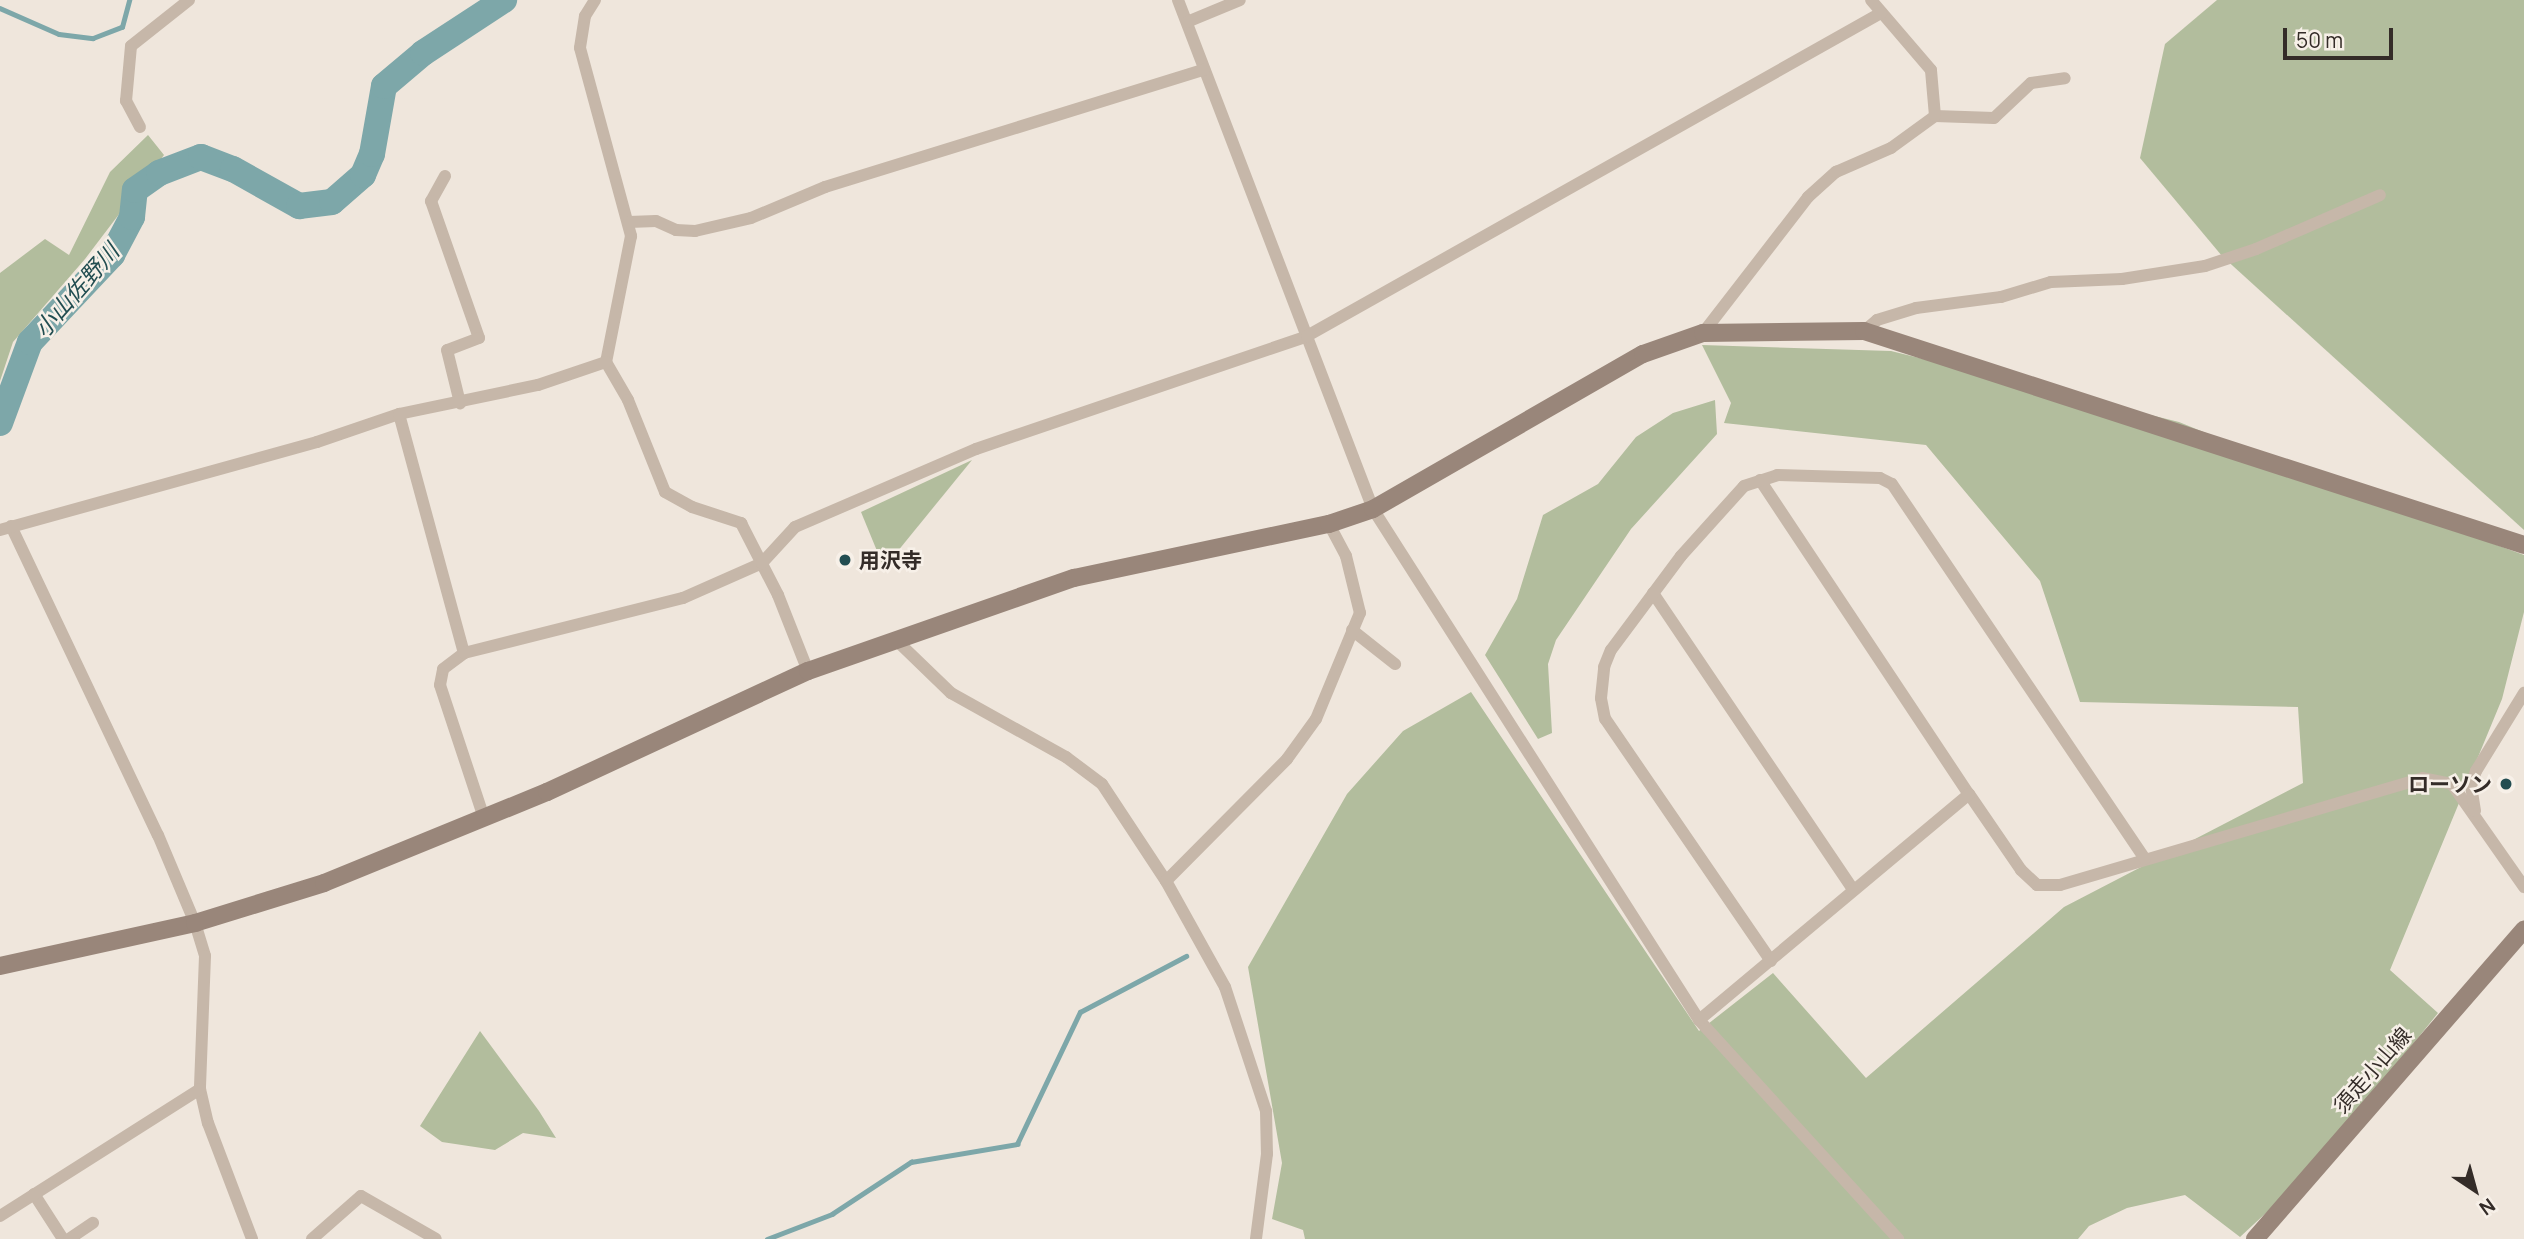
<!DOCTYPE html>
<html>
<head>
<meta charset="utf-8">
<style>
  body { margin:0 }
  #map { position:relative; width:2524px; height:1239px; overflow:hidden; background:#efe6dc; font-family:Manrope,"Noto Sans JP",sans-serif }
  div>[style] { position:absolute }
  .green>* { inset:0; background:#b2bd9d }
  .stream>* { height:4.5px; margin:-2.25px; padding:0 2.25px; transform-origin:2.25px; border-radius:2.25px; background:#7da7a9 }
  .river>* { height:26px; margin:-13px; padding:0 13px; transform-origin:13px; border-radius:13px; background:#7da7a9 }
  .street>* { height:12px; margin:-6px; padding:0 6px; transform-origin:6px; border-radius:6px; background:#c6b7a9 }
  .secondary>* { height:18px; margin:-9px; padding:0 9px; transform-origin:9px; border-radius:9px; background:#99867a }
  .dots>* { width:19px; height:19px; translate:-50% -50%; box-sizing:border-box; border:4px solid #f7f0e8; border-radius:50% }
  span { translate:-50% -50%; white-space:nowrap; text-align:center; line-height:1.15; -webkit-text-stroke:5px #f7f0e8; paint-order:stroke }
  .poi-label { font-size:21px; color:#342c28; font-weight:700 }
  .left { translate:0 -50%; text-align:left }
  .right { translate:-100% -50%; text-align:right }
  .street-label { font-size:21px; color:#342c28 }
  .water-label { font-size:23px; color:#224d51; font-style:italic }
  .north { position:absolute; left:2440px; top:1155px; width:70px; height:70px; -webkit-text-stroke:5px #f7f0e8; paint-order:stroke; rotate:144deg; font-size:19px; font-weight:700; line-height:28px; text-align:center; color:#342c28 }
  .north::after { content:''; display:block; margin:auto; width:24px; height:32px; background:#342c28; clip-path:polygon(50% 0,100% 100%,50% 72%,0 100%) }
  .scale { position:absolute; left:2283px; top:28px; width:110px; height:32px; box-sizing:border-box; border:4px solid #342c28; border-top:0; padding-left:9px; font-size:21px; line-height:24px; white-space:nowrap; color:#342c28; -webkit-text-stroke:5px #f7f0e8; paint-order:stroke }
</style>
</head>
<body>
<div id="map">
  <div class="green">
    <div style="clip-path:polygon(2217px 0,2524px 0,2524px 530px,2222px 256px,2140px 158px,2165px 44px)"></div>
    <div style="clip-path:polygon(148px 135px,164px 155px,85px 259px,13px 342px,0 381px,0 273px,45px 239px,69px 255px,110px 172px)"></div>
    <div style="clip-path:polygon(1702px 345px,1891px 351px,2179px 422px,2333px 485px,2524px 555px,2524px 612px,2502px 699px,2390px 970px,2438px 1013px,2310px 1172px,2240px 1237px,2185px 1195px,2127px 1208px,2089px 1226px,2078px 1239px,1305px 1239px,1303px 1230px,1272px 1219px,1282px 1163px,1248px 967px,1347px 794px,1403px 731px,1471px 692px,1699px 1031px,1773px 973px,1866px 1078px,2064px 907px,2303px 783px,2298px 707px,2080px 702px,2040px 581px,1926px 445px,1724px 423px,1731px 403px)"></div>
    <div style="clip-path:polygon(1715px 400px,1717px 434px,1631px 529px,1556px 640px,1548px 664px,1552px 733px,1538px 739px,1485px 655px,1517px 599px,1543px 515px,1598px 484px,1636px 437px,1673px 413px)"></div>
    <div style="clip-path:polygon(972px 460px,884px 568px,861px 512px)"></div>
    <div style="clip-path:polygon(480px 1031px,539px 1111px,556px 1138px,523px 1133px,495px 1150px,442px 1142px,420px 1126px)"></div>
  </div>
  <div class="stream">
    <div style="left:0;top:8px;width:64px;rotate:23.8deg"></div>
    <div style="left:59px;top:34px;width:34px;rotate:7deg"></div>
    <div style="left:93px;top:38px;width:31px;rotate:-21deg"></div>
    <div style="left:122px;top:27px;width:28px;rotate:-75deg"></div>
    <div style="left:767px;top:1239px;width:70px;rotate:-21deg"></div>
    <div style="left:832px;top:1214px;width:95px;rotate:-33.4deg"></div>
    <div style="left:911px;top:1162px;width:108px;rotate:-9.6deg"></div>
    <div style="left:1017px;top:1144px;width:146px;rotate:-64.5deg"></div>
    <div style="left:1080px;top:1012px;width:120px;rotate:-27.8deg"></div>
  </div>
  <div class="river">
    <div style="left:0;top:423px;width:86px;rotate:-69.7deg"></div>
    <div style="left:30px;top:342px;width:120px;rotate:-46.7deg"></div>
    <div style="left:112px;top:255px;width:43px;rotate:-62.2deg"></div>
    <div style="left:132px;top:217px;width:27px;rotate:-84deg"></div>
    <div style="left:135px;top:190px;width:29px;rotate:-35deg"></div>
    <div style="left:159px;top:173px;width:45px;rotate:-20.9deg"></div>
    <div style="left:201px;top:157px;width:34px;rotate:21deg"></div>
    <div style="left:233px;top:169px;width:76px;rotate:29.3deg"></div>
    <div style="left:299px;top:206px;width:33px;rotate:-7deg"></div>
    <div style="left:332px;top:202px;width:41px;rotate:-41.1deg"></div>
    <div style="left:363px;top:175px;width:23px;rotate:-67deg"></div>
    <div style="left:372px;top:154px;width:69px;rotate:-80deg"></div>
    <div style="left:384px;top:86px;width:51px;rotate:-40.2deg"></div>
    <div style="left:423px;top:53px;width:97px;rotate:-33.2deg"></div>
  </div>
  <div class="street">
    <div style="left:595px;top:0;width:19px;rotate:122deg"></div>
    <div style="left:585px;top:16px;width:32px;rotate:99deg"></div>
    <div style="left:580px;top:48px;width:195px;rotate:74.8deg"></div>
    <div style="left:631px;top:236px;width:128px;rotate:101.2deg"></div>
    <div style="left:606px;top:362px;width:44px;rotate:59.9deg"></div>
    <div style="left:628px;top:400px;width:99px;rotate:68.1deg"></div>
    <div style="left:665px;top:492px;width:31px;rotate:29deg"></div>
    <div style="left:692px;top:507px;width:52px;rotate:18.1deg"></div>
    <div style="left:741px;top:523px;width:81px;rotate:62.8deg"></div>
    <div style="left:778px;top:595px;width:82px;rotate:68.5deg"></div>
    <div style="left:1178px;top:0;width:545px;rotate:69.04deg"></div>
    <div style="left:1373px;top:509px;width:606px;rotate:57.46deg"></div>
    <div style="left:1699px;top:1020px;width:296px;rotate:47.7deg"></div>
    <div style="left:1187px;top:22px;width:57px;rotate:-22.5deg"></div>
    <div style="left:1935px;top:116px;width:59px;rotate:1.9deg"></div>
    <div style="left:1994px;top:118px;width:51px;rotate:-43.4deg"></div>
    <div style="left:2031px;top:83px;width:34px;rotate:-8deg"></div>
    <div style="left:140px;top:127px;width:30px;rotate:-118deg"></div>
    <div style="left:126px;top:101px;width:55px;rotate:-84.8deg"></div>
    <div style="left:131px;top:46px;width:74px;rotate:-38.4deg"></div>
    <div style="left:445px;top:176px;width:29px;rotate:119deg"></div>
    <div style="left:431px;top:201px;width:145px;rotate:70.7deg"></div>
    <div style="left:479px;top:338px;width:34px;rotate:159deg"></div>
    <div style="left:447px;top:350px;width:55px;rotate:76.2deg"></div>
    <div style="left:629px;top:222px;width:27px;rotate:-2deg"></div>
    <div style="left:656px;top:221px;width:22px;rotate:24deg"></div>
    <div style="left:676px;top:230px;width:19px;rotate:3deg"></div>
    <div style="left:695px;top:231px;width:57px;rotate:-13.1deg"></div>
    <div style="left:751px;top:218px;width:80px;rotate:-22.7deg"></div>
    <div style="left:825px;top:187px;width:397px;rotate:-17.2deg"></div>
    <div style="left:1864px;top:331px;width:17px;rotate:-40deg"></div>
    <div style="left:1877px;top:320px;width:41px;rotate:-17.1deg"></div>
    <div style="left:1916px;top:308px;width:86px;rotate:-7.4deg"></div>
    <div style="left:2001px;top:297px;width:52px;rotate:-16.7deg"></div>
    <div style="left:2051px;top:282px;width:71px;rotate:-2.4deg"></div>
    <div style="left:2122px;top:279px;width:84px;rotate:-8.9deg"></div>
    <div style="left:2205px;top:266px;width:54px;rotate:-18.4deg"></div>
    <div style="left:2256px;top:249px;width:135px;rotate:-23.5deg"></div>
    <div style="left:1703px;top:333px;width:172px;rotate:-52.3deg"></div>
    <div style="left:1808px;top:197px;width:38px;rotate:-42deg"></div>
    <div style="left:1836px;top:172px;width:60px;rotate:-23.6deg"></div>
    <div style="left:1891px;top:148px;width:54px;rotate:-36deg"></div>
    <div style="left:1935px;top:116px;width:46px;rotate:-95deg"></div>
    <div style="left:1931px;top:70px;width:92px;rotate:-130.6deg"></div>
    <div style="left:399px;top:414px;width:248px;rotate:74.8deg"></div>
    <div style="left:1760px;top:480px;width:377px;rotate:56.4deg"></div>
    <div style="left:1969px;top:794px;width:92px;rotate:55.6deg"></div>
    <div style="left:2021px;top:870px;width:22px;rotate:43deg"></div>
    <div style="left:2037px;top:885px;width:23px"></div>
    <div style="left:2060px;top:885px;width:378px;rotate:-16.4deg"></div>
    <div style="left:2423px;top:778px;width:30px;rotate:12deg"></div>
    <div style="left:2452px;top:784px;width:126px;rotate:55deg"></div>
    <div style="left:11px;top:526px;width:342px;rotate:64.6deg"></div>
    <div style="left:158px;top:835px;width:95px;rotate:67.2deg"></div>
    <div style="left:195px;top:923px;width:34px;rotate:73deg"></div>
    <div style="left:205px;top:956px;width:133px;rotate:92.2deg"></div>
    <div style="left:200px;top:1089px;width:35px;rotate:77deg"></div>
    <div style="left:208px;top:1123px;width:124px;rotate:69.2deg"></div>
    <div style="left:0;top:530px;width:329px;rotate:-15.5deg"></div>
    <div style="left:317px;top:442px;width:87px;rotate:-18.9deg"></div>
    <div style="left:399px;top:414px;width:142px;rotate:-11.8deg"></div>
    <div style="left:538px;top:385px;width:72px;rotate:-18.7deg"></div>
    <div style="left:1653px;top:593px;width:357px;rotate:56deg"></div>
    <div style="left:1352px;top:630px;width:55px;rotate:38.3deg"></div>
    <div style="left:895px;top:639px;width:78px;rotate:44deg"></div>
    <div style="left:951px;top:693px;width:132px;rotate:29.1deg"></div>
    <div style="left:1066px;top:757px;width:45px;rotate:36.9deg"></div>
    <div style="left:1102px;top:784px;width:116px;rotate:56.6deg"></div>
    <div style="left:1166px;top:881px;width:121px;rotate:60.9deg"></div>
    <div style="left:1225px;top:987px;width:131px;rotate:71.7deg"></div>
    <div style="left:1266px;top:1111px;width:43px;rotate:88.7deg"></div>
    <div style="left:1267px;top:1154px;width:86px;rotate:97.4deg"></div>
    <div style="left:2475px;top:811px;width:25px;rotate:-99deg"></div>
    <div style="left:2471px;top:786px;width:16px;rotate:-72deg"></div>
    <div style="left:2476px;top:771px;width:92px;rotate:-58.4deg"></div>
    <div style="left:484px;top:818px;width:140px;rotate:-108.3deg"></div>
    <div style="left:440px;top:685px;width:16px;rotate:-79deg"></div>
    <div style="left:443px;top:669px;width:26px;rotate:-37deg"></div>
    <div style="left:464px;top:653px;width:226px;rotate:-14.1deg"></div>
    <div style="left:683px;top:598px;width:86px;rotate:-23.9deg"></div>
    <div style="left:762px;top:563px;width:49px;rotate:-47.5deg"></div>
    <div style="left:795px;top:527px;width:197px;rotate:-23.3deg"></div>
    <div style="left:976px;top:449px;width:350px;rotate:-18.8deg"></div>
    <div style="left:1307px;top:336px;width:659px;rotate:-29.37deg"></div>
    <div style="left:1166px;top:881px;width:172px;rotate:-45.2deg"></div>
    <div style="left:1287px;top:759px;width:49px;rotate:-54.1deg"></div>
    <div style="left:1316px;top:719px;width:115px;rotate:-67.5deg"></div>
    <div style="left:1360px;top:613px;width:59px;rotate:-103.8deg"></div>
    <div style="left:1346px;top:556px;width:36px;rotate:-118deg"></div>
    <div style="left:1771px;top:961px;width:293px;rotate:-124.4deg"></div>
    <div style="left:1605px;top:719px;width:21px;rotate:-101deg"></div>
    <div style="left:1601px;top:698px;width:31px;rotate:-84deg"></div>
    <div style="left:1604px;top:667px;width:18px;rotate:-68deg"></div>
    <div style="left:1611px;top:650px;width:117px;rotate:-53.3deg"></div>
    <div style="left:1681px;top:556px;width:94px;rotate:-48deg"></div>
    <div style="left:1744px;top:486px;width:35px;rotate:-18deg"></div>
    <div style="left:1777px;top:475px;width:103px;rotate:1.7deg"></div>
    <div style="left:1880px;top:478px;width:13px;rotate:27deg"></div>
    <div style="left:1892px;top:484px;width:452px;rotate:56deg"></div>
    <div style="left:1699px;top:1020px;width:352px;rotate:-39.9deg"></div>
    <div style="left:34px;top:1194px;width:54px;rotate:57.2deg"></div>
    <div style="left:0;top:1216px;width:237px;rotate:-32.4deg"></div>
    <div style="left:69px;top:1239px;width:29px;rotate:-34deg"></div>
    <div style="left:312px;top:1239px;width:65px;rotate:-41.3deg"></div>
    <div style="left:361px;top:1196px;width:86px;rotate:29.8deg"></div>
  </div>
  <div class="secondary">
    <div style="left:0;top:966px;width:200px;rotate:-12.4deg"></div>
    <div style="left:195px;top:923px;width:135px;rotate:-17.2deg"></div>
    <div style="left:324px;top:883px;width:241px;rotate:-22.2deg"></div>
    <div style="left:547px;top:792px;width:288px;rotate:-24.9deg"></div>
    <div style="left:808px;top:671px;width:282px;rotate:-19.3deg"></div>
    <div style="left:1074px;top:578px;width:261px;rotate:-12deg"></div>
    <div style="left:1329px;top:524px;width:46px;rotate:-18.8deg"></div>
    <div style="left:1373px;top:509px;width:311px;rotate:-29.9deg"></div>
    <div style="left:1643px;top:354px;width:64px;rotate:-19.3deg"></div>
    <div style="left:1703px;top:333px;width:161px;rotate:-0.7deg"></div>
    <div style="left:1864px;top:331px;width:694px;rotate:17.96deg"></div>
    <div style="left:2255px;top:1239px;width:410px;rotate:-49deg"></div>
  </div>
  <div class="dots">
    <div style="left:845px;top:560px;background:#224d51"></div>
    <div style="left:2506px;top:784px;background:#224d51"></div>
  </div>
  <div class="poi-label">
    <span class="left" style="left:859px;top:560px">用沢寺</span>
    <span class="right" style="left:2492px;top:784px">ローソン</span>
  </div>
  <div class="street-label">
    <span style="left:2372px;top:1070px;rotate:-49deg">須走小山線</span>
  </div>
  <div class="water-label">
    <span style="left:76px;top:290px;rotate:-49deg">小山佐野川</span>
  </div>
  <div class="north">N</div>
  <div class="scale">50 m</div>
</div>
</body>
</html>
